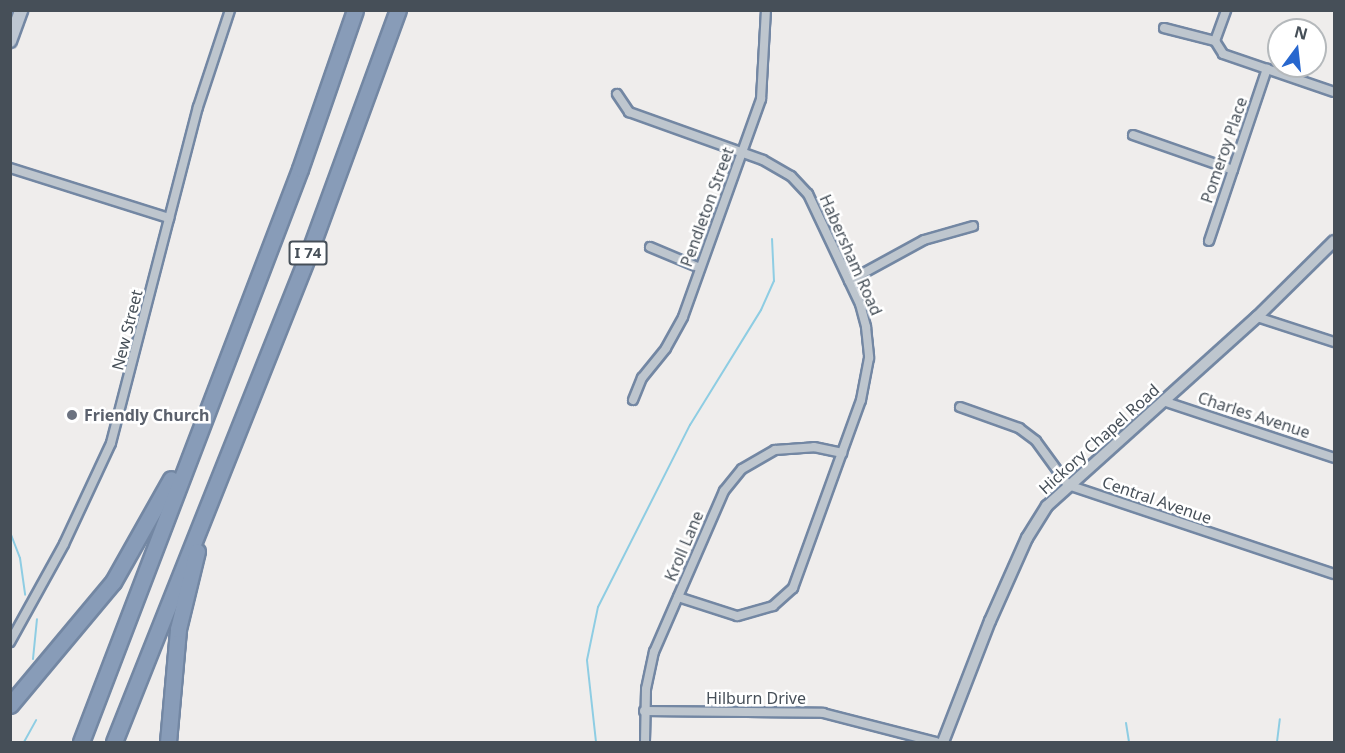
<!DOCTYPE html>
<html>
<head>
<meta charset="utf-8">
<style>
  body { margin:0 }
  #map { position:relative; width:1345px; height:753px; overflow:hidden; background:#efedec; font-family:"Noto Sans",sans-serif }
  div>[style] { position:absolute }
  .stream>* { height:2px; margin:-1px; padding:0 1px; transform-origin:1px; border-radius:1px; background:#8ecde3 }
  .roads { filter:drop-shadow(2px 0 #7387a3) drop-shadow(-2px 0 #7387a3) drop-shadow(0 2px #7387a3) drop-shadow(0 -2px #7387a3) }
  .minor>* { height:8px; margin:-4px; padding:0 4px; transform-origin:4px; border-radius:4px; background:#bec6ce }
  .tertiary>* { height:10px; margin:-5px; padding:0 5px; transform-origin:5px; border-radius:5px; background:#bec6ce }
  .secondary>* { height:12px; margin:-6px; padding:0 6px; transform-origin:6px; border-radius:6px; background:#bec7d2 }
  .motorway>* { height:15px; margin:-7.5px; padding:0 7.5px; transform-origin:7.5px; border-radius:7.5px; background:#889cb8 }
  .dots>* { width:16px; height:16px; translate:-50% -50%; box-sizing:border-box; border:3px solid #fff; border-radius:50% }
  span { translate:-50% -50%; white-space:nowrap; text-align:center; line-height:1.15; -webkit-text-stroke:5px #fff; paint-order:stroke }
  .shield-label span { padding:2px 4px; background:#fff; border:2px solid; border-radius:4px; -webkit-text-stroke-width:0 }
  .shield-label { font-size:15px; color:#464f58; font-weight:700 }
  .street-label { font-size:16px; color:#464f58 }
  .worship-label { font-size:16px; color:#5b616d; font-weight:700 }
  .left { translate:0 -50%; text-align:left }
  .frame { position:absolute; inset:0; border:12px solid #464f58; pointer-events:none }
  .north { position:absolute; left:1267px; top:18px; width:60px; height:60px; box-sizing:border-box; background:#fff; border:2px solid #b5b9bc; border-radius:50%; rotate:15deg; font-size:16px; font-weight:700; line-height:24px; text-align:center; color:#464f58 }
  .north::after { content:''; display:block; margin:auto; width:21px; height:27px; background:#2867ce; clip-path:polygon(50% 0,100% 100%,50% 72%,0 100%) }
</style>
</head>
<body>
<div id="map">
  <div class="stream">
    <div style="left:10px;top:532px;width:28px;rotate:69deg"></div>
    <div style="left:20px;top:558px;width:37px;rotate:82deg"></div>
    <div style="left:33px;top:659px;width:40px;rotate:-84.3deg"></div>
    <div style="left:1126px;top:723px;width:19px;rotate:81deg"></div>
    <div style="left:24px;top:742px;width:25px;rotate:-61deg"></div>
    <div style="left:596px;top:742px;width:82px;rotate:-96.3deg"></div>
    <div style="left:587px;top:660px;width:54px;rotate:-78.3deg"></div>
    <div style="left:598px;top:607px;width:204px;rotate:-63.2deg"></div>
    <div style="left:690px;top:425px;width:135px;rotate:-58.3deg"></div>
    <div style="left:761px;top:310px;width:32px;rotate:-66deg"></div>
    <div style="left:774px;top:281px;width:42px;rotate:-92.7deg"></div>
    <div style="left:1277px;top:742px;width:23px;rotate:-83deg"></div>
  </div>
  <div class="roads">
    <div class="minor">
      <div style="left:1164px;top:28px;width:53px;rotate:14.3deg"></div>
      <div style="left:1215px;top:41px;width:15px;rotate:58deg"></div>
      <div style="left:1223px;top:54px;width:117px;rotate:18.9deg"></div>
      <div style="left:1215px;top:41px;width:33px;rotate:-70deg"></div>
      <div style="left:617px;top:94px;width:22px;rotate:56deg"></div>
      <div style="left:629px;top:112px;width:142px;rotate:19.7deg"></div>
      <div style="left:763px;top:160px;width:32px;rotate:30deg"></div>
      <div style="left:791px;top:176px;width:25px;rotate:47deg"></div>
      <div style="left:808px;top:194px;width:122px;rotate:64.7deg"></div>
      <div style="left:860px;top:304px;width:24px;rotate:75deg"></div>
      <div style="left:866px;top:327px;width:31px;rotate:84deg"></div>
      <div style="left:869px;top:358px;width:43px;rotate:100.8deg"></div>
      <div style="left:861px;top:400px;width:200px;rotate:109.9deg"></div>
      <div style="left:793px;top:588px;width:27px;rotate:138deg"></div>
      <div style="left:773px;top:606px;width:37px;rotate:164deg"></div>
      <div style="left:737px;top:616px;width:62px;rotate:-162.1deg"></div>
      <div style="left:1133px;top:135px;width:106px;rotate:19.3deg"></div>
      <div style="left:10px;top:168px;width:167px;rotate:17.5deg"></div>
      <div style="left:1209px;top:241px;width:182px;rotate:-71.4deg"></div>
      <div style="left:650px;top:247px;width:54px;rotate:22.8deg"></div>
      <div style="left:849px;top:281px;width:85px;rotate:-28.7deg"></div>
      <div style="left:924px;top:240px;width:51px;rotate:-15.9deg"></div>
      <div style="left:1257px;top:317px;width:81px;rotate:18deg"></div>
      <div style="left:633px;top:400px;width:24px;rotate:-68deg"></div>
      <div style="left:642px;top:378px;width:38px;rotate:-51deg"></div>
      <div style="left:666px;top:348px;width:35px;rotate:-61deg"></div>
      <div style="left:683px;top:317px;width:232px;rotate:-70.3deg"></div>
      <div style="left:761px;top:99px;width:89px;rotate:-86.8deg"></div>
      <div style="left:1163px;top:401px;width:180px;rotate:18.4deg"></div>
      <div style="left:960px;top:407px;width:63px;rotate:19.6deg"></div>
      <div style="left:1019px;top:428px;width:21px;rotate:37deg"></div>
      <div style="left:1036px;top:441px;width:54px;rotate:54deg"></div>
      <div style="left:1068px;top:485px;width:280px;rotate:18.5deg"></div>
      <div style="left:10px;top:642px;width:112px;rotate:-61.1deg"></div>
      <div style="left:64px;top:544px;width:111px;rotate:-65deg"></div>
      <div style="left:111px;top:443px;width:347px;rotate:-75.5deg"></div>
      <div style="left:198px;top:107px;width:102px;rotate:-71.7deg"></div>
      <div style="left:644px;top:711px;width:179px;rotate:0.6deg"></div>
      <div style="left:823px;top:713px;width:117px;rotate:14.4deg"></div>
      <div style="left:645px;top:742px;width:53px;rotate:-88.9deg"></div>
      <div style="left:646px;top:689px;width:38px;rotate:-78deg"></div>
      <div style="left:654px;top:652px;width:176px;rotate:-66.5deg"></div>
      <div style="left:724px;top:491px;width:28px;rotate:-51deg"></div>
      <div style="left:742px;top:469px;width:38px;rotate:-30deg"></div>
      <div style="left:775px;top:450px;width:39px;rotate:-4deg"></div>
      <div style="left:814px;top:447px;width:29px;rotate:12deg"></div>
    </div>
    <div class="tertiary">
      <div style="left:943px;top:742px;width:130px;rotate:-68.8deg"></div>
      <div style="left:990px;top:621px;width:91px;rotate:-66deg"></div>
      <div style="left:1027px;top:538px;width:38px;rotate:-58deg"></div>
      <div style="left:1047px;top:506px;width:283px;rotate:-42deg"></div>
      <div style="left:1257px;top:317px;width:108px;rotate:-44.6deg"></div>
    </div>
    <div class="secondary">
      <div style="left:10px;top:41px;width:33px;rotate:-70deg"></div>
    </div>
    <div class="motorway">
      <div style="left:10px;top:705px;width:160px;rotate:-50.1deg"></div>
      <div style="left:113px;top:582px;width:118px;rotate:-60.6deg"></div>
      <div style="left:81px;top:742px;width:613px;rotate:-69.08deg"></div>
      <div style="left:300px;top:169px;width:168px;rotate:-70.9deg"></div>
      <div style="left:114px;top:742px;width:530px;rotate:-68.28deg"></div>
      <div style="left:310px;top:250px;width:256px;rotate:-69.9deg"></div>
      <div style="left:168px;top:742px;width:113px;rotate:-84.9deg"></div>
      <div style="left:178px;top:629px;width:80px;rotate:-76.3deg"></div>
    </div>
  </div>
  <div class="dots">
    <div style="left:72px;top:415px;background:#6b7280"></div>
  </div>
  <div class="shield-label">
    <span style="left:308px;top:253px">I 74</span>
  </div>
  <div class="street-label">
    <span style="left:1224px;top:150px;rotate:-71deg">Pomeroy Place</span>
    <span style="left:707px;top:207px;rotate:-70deg">Pendleton Street</span>
    <span style="left:851px;top:255px;rotate:66deg">Habersham Road</span>
    <span style="left:127px;top:330px;rotate:-76deg">New Street</span>
    <span style="left:1254px;top:415px;rotate:18deg">Charles Avenue</span>
    <span style="left:1099px;top:439px;rotate:-42deg">Hickory Chapel Road</span>
    <span style="left:1157px;top:500px;rotate:19deg">Central Avenue</span>
    <span style="left:684px;top:546px;rotate:-67deg">Kroll Lane</span>
    <span style="left:756px;top:698px">Hilburn Drive</span>
  </div>
  <div class="worship-label">
    <span class="left" style="left:84px;top:415px">Friendly Church</span>
  </div>
  <div class="frame"></div>
  <div class="north">N</div>
</div>
</body>
</html>
